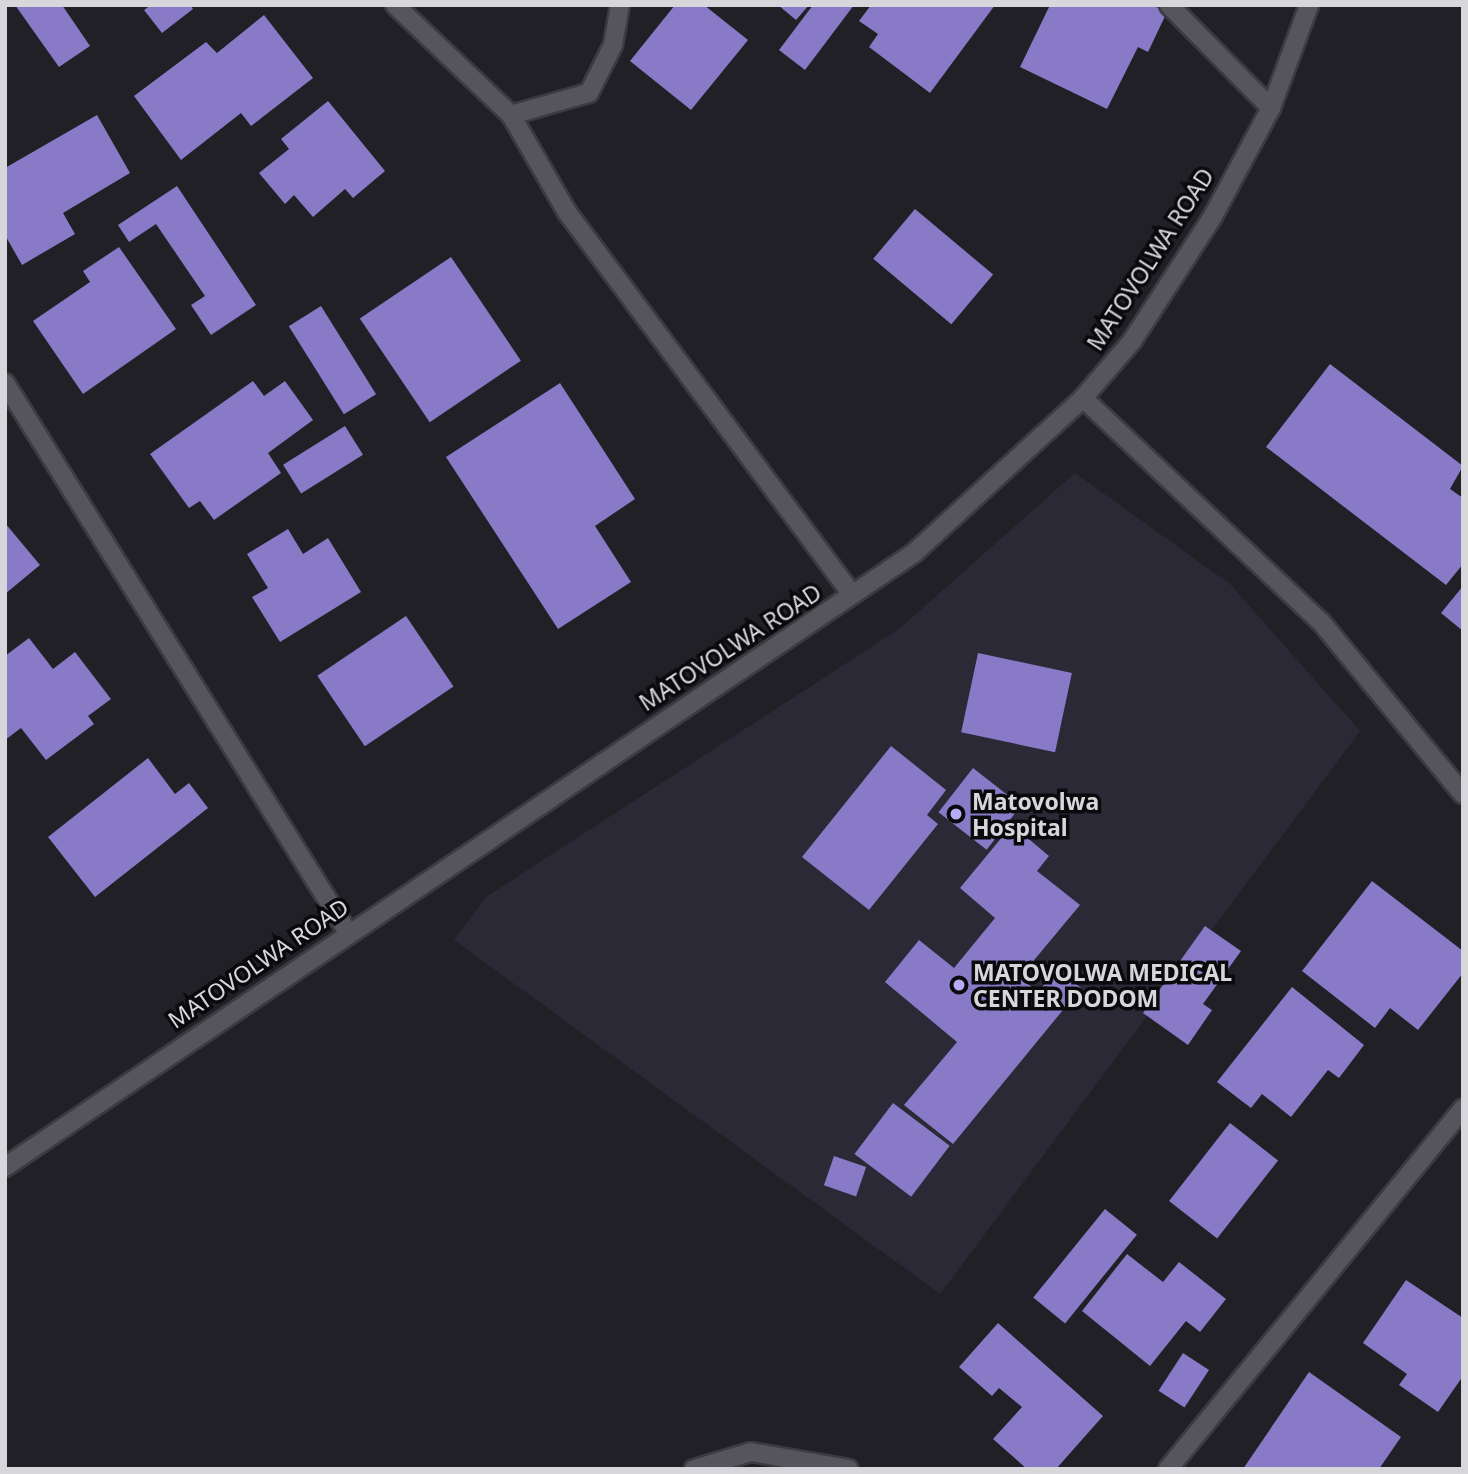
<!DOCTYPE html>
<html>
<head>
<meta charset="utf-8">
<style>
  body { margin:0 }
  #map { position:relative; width:1468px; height:1474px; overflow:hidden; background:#212026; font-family:"Noto Sans",sans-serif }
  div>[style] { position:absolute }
  .built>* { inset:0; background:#2a2935 }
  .building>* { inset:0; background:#887ac7; transform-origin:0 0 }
  .roads { filter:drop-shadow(2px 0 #3b3b40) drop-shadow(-2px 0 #3b3b40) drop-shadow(0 2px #3b3b40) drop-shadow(0 -2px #3b3b40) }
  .minor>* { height:18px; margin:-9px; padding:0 9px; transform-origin:9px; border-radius:9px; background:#56555d }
  .dots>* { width:19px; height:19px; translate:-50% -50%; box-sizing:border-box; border:4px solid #0a0a0d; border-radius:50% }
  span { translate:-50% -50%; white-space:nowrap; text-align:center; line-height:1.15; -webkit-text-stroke:7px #0a0a0d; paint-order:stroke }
  .street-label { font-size:23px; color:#d7d7db }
  .poi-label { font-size:23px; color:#d7d7db; font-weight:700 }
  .left { translate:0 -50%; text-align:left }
  .frame { position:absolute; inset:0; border:7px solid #d7d7db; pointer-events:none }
</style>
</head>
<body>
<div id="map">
  <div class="built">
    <div style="clip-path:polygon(1075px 473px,1230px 584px,1360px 731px,940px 1294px,454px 940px,486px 897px,899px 629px)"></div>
  </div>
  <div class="building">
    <div style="clip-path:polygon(15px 5px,62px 5px,90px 46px,59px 67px)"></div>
    <div style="clip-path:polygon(151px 5px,190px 5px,193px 9px,162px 33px,144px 10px)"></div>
    <div style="clip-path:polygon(675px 5px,704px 5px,748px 40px,691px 110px,630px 61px)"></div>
    <div style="clip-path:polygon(778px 5px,809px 5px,796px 20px)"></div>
    <div style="clip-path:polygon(813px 5px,854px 5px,805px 70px,779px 50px)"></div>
    <div style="clip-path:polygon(871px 5px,995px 5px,930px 93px,869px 47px,878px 34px,859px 21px)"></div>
    <div style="clip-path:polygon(1050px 5px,1152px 5px,1167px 12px,1148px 52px,1138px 47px,1107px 109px,1020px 67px)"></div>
    <div style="clip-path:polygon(264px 15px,313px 78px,251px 126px,241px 113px,181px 160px,134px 96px,206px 42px,217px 53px)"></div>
    <div style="clip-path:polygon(328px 101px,385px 171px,353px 198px,345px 189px,313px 217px,294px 195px,285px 204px,259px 173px,289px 149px,281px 139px)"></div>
    <div style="clip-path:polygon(97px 115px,130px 173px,63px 213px,75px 234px,22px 265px,5px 235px,5px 168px)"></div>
    <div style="clip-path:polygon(177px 186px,256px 305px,211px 335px,191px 305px,205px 296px,156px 224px,129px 242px,118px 225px)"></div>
    <div style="left:915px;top:209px;width:102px;height:65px;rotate:40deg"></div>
    <div style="clip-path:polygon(119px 247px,176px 329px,83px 394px,33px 321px,90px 282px,83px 271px)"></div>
    <div style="left:451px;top:257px;width:125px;height:110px;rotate:56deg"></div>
    <div style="left:321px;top:306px;width:104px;height:38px;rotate:58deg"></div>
    <div style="clip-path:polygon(1330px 364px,1463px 466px,1450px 489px,1463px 498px,1463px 564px,1446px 585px,1266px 447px)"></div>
    <div style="clip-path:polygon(253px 381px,264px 396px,285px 381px,313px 420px,268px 453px,281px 473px,214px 520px,200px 501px,189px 508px,150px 454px)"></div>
    <div style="clip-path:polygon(560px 383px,635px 499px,595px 526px,631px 582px,558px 629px,446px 457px)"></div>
    <div style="left:345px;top:426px;width:34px;height:73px;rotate:58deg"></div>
    <div style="clip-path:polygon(5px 523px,40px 565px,5px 594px)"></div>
    <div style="clip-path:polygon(288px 529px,303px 554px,328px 538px,361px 592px,280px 642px,252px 597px,268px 588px,247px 554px)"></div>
    <div style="clip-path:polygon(1463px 586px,1463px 631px,1441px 613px)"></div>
    <div style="left:406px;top:616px;width:85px;height:107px;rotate:56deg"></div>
    <div style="clip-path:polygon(29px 638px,53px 669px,75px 652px,111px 699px,88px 716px,94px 724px,46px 760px,21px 728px,5px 740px,5px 656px)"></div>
    <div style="left:978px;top:653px;width:96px;height:81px;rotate:12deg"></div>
    <div style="clip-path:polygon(891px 746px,946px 790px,927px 815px,938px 824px,869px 910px,802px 857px)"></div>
    <div style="clip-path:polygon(148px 758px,175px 794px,189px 783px,208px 808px,95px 897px,48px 837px)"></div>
    <div style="left:973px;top:768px;width:61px;height:56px;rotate:38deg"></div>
    <div style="clip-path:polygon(1012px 825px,1049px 856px,1037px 871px,1080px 905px,1020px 977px,1038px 992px,1057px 969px,1081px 988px,953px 1144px,904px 1105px,957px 1042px,885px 982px,919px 940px,954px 968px,995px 918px,960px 888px)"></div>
    <div style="clip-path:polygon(1372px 881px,1463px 951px,1463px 973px,1418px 1030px,1390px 1008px,1375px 1028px,1302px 971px)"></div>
    <div style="clip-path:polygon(1205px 926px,1241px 951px,1203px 1004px,1212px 1010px,1188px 1045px,1143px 1013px)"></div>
    <div style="clip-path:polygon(1292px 987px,1364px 1045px,1339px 1078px,1328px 1070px,1291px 1117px,1262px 1094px,1251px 1108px,1217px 1082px)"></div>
    <div style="left:893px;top:1103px;width:71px;height:64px;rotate:37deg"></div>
    <div style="left:1230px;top:1123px;width:61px;height:99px;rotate:38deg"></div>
    <div style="left:834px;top:1156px;width:34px;height:31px;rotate:19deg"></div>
    <div style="left:1105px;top:1209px;width:41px;height:114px;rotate:39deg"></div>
    <div style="clip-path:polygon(1127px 1254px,1163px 1282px,1179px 1262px,1226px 1299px,1200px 1332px,1186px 1321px,1150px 1366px,1082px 1311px)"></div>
    <div style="clip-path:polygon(1406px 1280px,1463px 1318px,1463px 1376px,1438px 1412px,1399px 1385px,1407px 1374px,1363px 1343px)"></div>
    <div style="clip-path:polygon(998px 1323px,1103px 1416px,1056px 1469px,1027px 1469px,993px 1439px,1022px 1407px,999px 1388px,992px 1396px,959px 1367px)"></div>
    <div style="left:1183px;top:1353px;width:31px;height:45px;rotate:33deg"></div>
    <div style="clip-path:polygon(1309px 1372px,1401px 1437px,1379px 1469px,1243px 1469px)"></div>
  </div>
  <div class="roads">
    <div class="minor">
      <div style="left:395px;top:5px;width:160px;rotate:43.5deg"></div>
      <div style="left:511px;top:115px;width:112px;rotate:60deg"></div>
      <div style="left:567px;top:212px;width:477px;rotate:53.3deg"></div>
      <div style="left:1169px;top:5px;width:145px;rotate:45.3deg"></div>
      <div style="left:511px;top:115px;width:81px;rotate:-15.8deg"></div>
      <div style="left:589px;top:93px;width:54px;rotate:-63.4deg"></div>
      <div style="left:613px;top:45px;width:41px;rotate:-80.1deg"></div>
      <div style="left:5px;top:383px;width:646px;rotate:58.03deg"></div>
      <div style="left:1083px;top:398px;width:327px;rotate:43.3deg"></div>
      <div style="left:1321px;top:622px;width:223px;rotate:50.5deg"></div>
      <div style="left:5px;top:1167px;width:1097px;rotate:-34.04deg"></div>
      <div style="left:914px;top:553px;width:229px;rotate:-42.5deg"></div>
      <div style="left:1083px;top:398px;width:75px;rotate:-49.3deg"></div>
      <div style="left:1132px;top:341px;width:147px;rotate:-57deg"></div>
      <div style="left:1212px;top:218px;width:125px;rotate:-61.8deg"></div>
      <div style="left:1271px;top:108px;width:110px;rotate:-69.7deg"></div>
      <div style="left:694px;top:1469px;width:59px;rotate:-16.6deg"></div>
      <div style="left:751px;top:1452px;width:99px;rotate:9.8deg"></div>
      <div style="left:1168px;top:1469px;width:466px;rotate:-50.7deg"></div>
    </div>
  </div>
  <div class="dots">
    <div style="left:956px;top:814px;background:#b7abf7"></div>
    <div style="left:959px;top:985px;background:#b7abf7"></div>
  </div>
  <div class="street-label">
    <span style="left:1150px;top:259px;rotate:-57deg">MATOVOLWA ROAD</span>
    <span style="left:730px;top:647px;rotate:-33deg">MATOVOLWA ROAD</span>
    <span style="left:258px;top:963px;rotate:-34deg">MATOVOLWA ROAD</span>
  </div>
  <div class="poi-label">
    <span class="left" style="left:972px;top:814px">Matovolwa<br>Hospital</span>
    <span class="left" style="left:973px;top:985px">MATOVOLWA MEDICAL<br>CENTER DODOM</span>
  </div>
  <div class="frame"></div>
</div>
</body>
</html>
